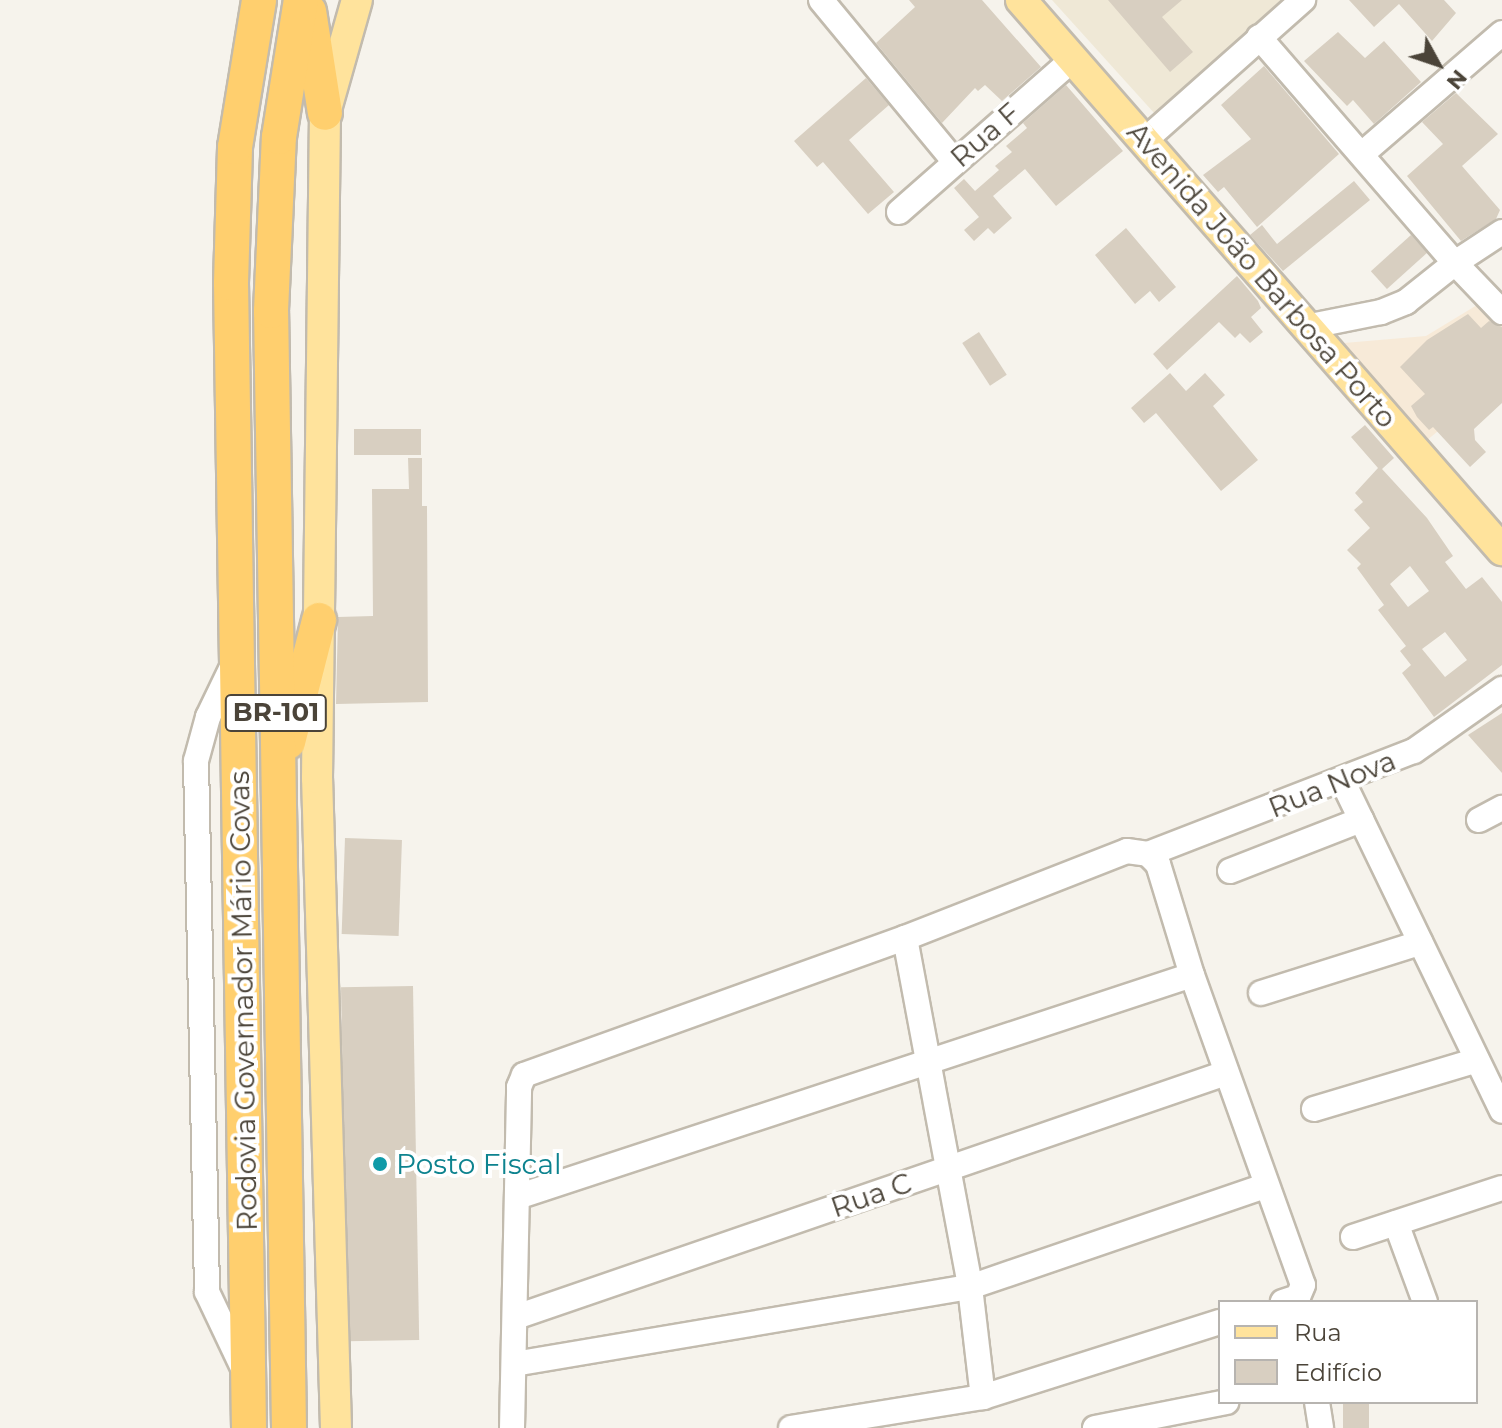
<!DOCTYPE html>
<html>
<head>
<meta charset="utf-8">
<style>
  body { margin:0 }
  #map { position:relative; width:1502px; height:1428px; overflow:hidden; background:#f6f3ec; font-family:Montserrat,sans-serif }
  div>[style] { position:absolute }
  .commercial>* { inset:0; background:#f7ead8 }
  .education>* { inset:0; background:#efe8d6 }
  .building>* { inset:0; background:#d8cfc1; transform-origin:0 0 }
  .roads { filter:drop-shadow(2px 0 #c2bbae) drop-shadow(-2px 0 #c2bbae) drop-shadow(0 2px #c2bbae) drop-shadow(0 -2px #c2bbae) }
  .minor>* { height:24px; margin:-12px; padding:0 12px; transform-origin:12px; border-radius:12px; background:#fff }
  .major>* { height:30px; margin:-15px; padding:0 15px; transform-origin:15px; border-radius:15px; background:#ffe39c }
  .highway>* { height:34px; margin:-17px; padding:0 17px; transform-origin:17px; border-radius:17px; background:#ffcf6e }
  .dots>* { width:22px; height:22px; translate:-50% -50%; box-sizing:border-box; border:4px solid #fff; border-radius:50% }
  span { translate:-50% -50%; white-space:nowrap; text-align:center; line-height:1.15; -webkit-text-stroke:8px #fff; paint-order:stroke }
  .shield-label span { padding:2px 6px; background:#fff; border:2px solid; border-radius:6px; -webkit-text-stroke-width:0 }
  .shield-label { font-size:26px; color:#4b4439; font-weight:700 }
  .street-label { font-size:28px; color:#4b4439 }
  .culture-label { font-size:28px; color:#0d838f }
  .left { translate:0 -50%; text-align:left }
  .legend { position:absolute; left:1218px; top:1300px; width:260px; height:104px; box-sizing:border-box; background:#fff; border:2px solid #b7b4b0; margin:0; padding:10px 14px; list-style:none; font-size:24px; color:#4b4439 }
  .legend li { display:flex; align-items:center; gap:16px; height:40px }
  .legend b { width:40px; border:2px solid #b7b4b0 }
  .north { position:absolute; left:1398px; top:24px; width:80px; height:80px; -webkit-text-stroke:6px #fff; paint-order:stroke; rotate:130deg; font-size:22px; font-weight:700; line-height:32px; text-align:center; color:#4b4439 }
  .north::after { content:''; display:block; margin:auto; width:28px; height:36px; background:#4b4439; clip-path:polygon(50% 0,100% 100%,50% 72%,0 100%) }
</style>
</head>
<body>
<div id="map">
  <div class="commercial">
    <div style="clip-path:polygon(1482px 302px,1502px 323px,1502px 378px,1426px 441px,1344px 343px,1426px 336px)"></div>
  </div>
  <div class="education">
    <div style="clip-path:polygon(1052px 0,1286px 0,1155px 114px)"></div>
  </div>
  <div class="building">
    <div style="clip-path:polygon(909px 0,982px 0,1041px 67px,1002px 101px,985px 85px,978px 91px,975px 88px,942px 123px,876px 43px,915px 7px)"></div>
    <div style="clip-path:polygon(1108px 0,1182px 0,1162px 17px,1193px 52px,1170px 72px)"></div>
    <div style="clip-path:polygon(1349px 0,1444px 0,1456px 13px,1432px 41px,1399px 4px,1374px 27px)"></div>
    <div style="clip-path:polygon(1338px 32px,1365px 58px,1384px 41px,1421px 82px,1374px 124px,1353px 100px,1347px 106px,1304px 61px)"></div>
    <div style="clip-path:polygon(1264px 66px,1339px 154px,1257px 227px,1224px 187px,1218px 192px,1203px 175px,1251px 139px,1221px 105px)"></div>
    <div style="clip-path:polygon(866px 78px,889px 105px,849px 140px,894px 192px,868px 214px,823px 162px,817px 167px,794px 141px)"></div>
    <div style="clip-path:polygon(1066px 85px,1123px 151px,1056px 206px,1025px 169px,993px 196px,1012px 218px,994px 234px,988px 228px,974px 241px,964px 230px,979px 217px,954px 188px,964px 179px,975px 191px,999px 170px,995px 166px,1012px 152px,1006px 146px,1027px 128px,1023px 123px)"></div>
    <div style="clip-path:polygon(1456px 93px,1498px 134px,1462px 166px,1500px 210px,1496px 219px,1461px 241px,1407px 176px,1443px 144px,1422px 122px)"></div>
    <div style="clip-path:polygon(1354px 181px,1370px 200px,1283px 271px,1250px 235px,1262px 225px,1277px 244px)"></div>
    <div style="clip-path:polygon(1126px 228px,1176px 287px,1159px 302px,1150px 291px,1135px 304px,1095px 255px)"></div>
    <div style="left:1411px;top:235px;width:24px;height:54px;rotate:48deg"></div>
    <div style="clip-path:polygon(1237px 276px,1258px 301px,1261px 308px,1251px 317px,1263px 332px,1250px 343px,1240px 333px,1235px 338px,1219px 322px,1167px 370px,1153px 354px)"></div>
    <div style="clip-path:polygon(1468px 314px,1481px 328px,1489px 321px,1502px 327px,1502px 403px,1474px 429px,1475px 440px,1486px 452px,1470px 467px,1433px 427px,1429px 430px,1417px 417px,1411px 406px,1425px 394px,1400px 367px,1427px 340px)"></div>
    <div style="left:979px;top:332px;width:51px;height:20px;rotate:57deg"></div>
    <div style="clip-path:polygon(1170px 373px,1186px 391px,1205px 373px,1225px 395px,1213px 406px,1258px 460px,1221px 491px,1156px 413px,1144px 423px,1131px 408px)"></div>
    <div style="clip-path:polygon(evenodd,1365px 425px,1394px 458px,1382px 469px,1427px 518px,1453px 556px,1445px 562px,1466px 589px,1482px 577px,1502px 602px,1502px 665px,1434px 717px,1402px 673px,1411px 665px,1400px 651px,1406px 646px,1378px 610px,1384px 605px,1357px 568px,1361px 564px,1347px 550px,1370px 528px,1354px 510px,1363px 502px,1355px 493px,1378px 468px,1351px 437px,1365px 425px,1410px 566px,1429px 591px,1408px 607px,1390px 584px,1410px 566px,1365px 425px,1445px 632px,1467px 660px,1445px 677px,1422px 649px,1445px 632px)"></div>
    <div style="left:354px;top:429px;width:67px;height:26px"></div>
    <div style="clip-path:polygon(408px 458px,422px 458px,422px 506px,427px 506px,428px 702px,336px 704px,338px 617px,373px 616px,372px 489px,409px 489px)"></div>
    <div style="clip-path:polygon(1502px 713px,1502px 773px,1468px 735px)"></div>
    <div style="left:345px;top:838px;width:57px;height:96px;rotate:2deg"></div>
    <div style="left:413px;top:986px;width:354px;height:72px;rotate:89deg"></div>
    <div style="left:1343px;top:1402px;width:26px;height:26px"></div>
  </div>
  <div class="roads">
    <div class="minor">
      <div style="left:821px;top:0;width:209px;rotate:50.4deg"></div>
      <div style="left:1259px;top:37px;width:299px;rotate:49.1deg"></div>
      <div style="left:1455px;top:263px;width:63px;rotate:141.5deg"></div>
      <div style="left:1406px;top:302px;width:27px;rotate:158deg"></div>
      <div style="left:1381px;top:312px;width:76px;rotate:168.7deg"></div>
      <div style="left:1144px;top:141px;width:213px;rotate:-41.6deg"></div>
      <div style="left:1362px;top:154px;width:185px;rotate:-40.8deg"></div>
      <div style="left:899px;top:212px;width:232px;rotate:-41.3deg"></div>
      <div style="left:1502px;top:232px;width:56px;rotate:146.6deg"></div>
      <div style="left:1455px;top:263px;width:68px;rotate:46.2deg"></div>
      <div style="left:234px;top:663px;width:60px;rotate:115.7deg"></div>
      <div style="left:208px;top:717px;width:46px;rotate:105.3deg"></div>
      <div style="left:196px;top:761px;width:531px;rotate:88.81deg"></div>
      <div style="left:207px;top:1292px;width:86px;rotate:64.6deg"></div>
      <div style="left:1343px;top:782px;width:365px;rotate:64.2deg"></div>
      <div style="left:1479px;top:820px;width:26px;rotate:-28deg"></div>
      <div style="left:1148px;top:854px;width:285px;rotate:-21.2deg"></div>
      <div style="left:1414px;top:751px;width:108px;rotate:-35.2deg"></div>
      <div style="left:1230px;top:871px;width:141px;rotate:-21.3deg"></div>
      <div style="left:905px;top:938px;width:355px;rotate:79.4deg"></div>
      <div style="left:970px;top:1287px;width:111px;rotate:83.3deg"></div>
      <div style="left:1261px;top:993px;width:167px;rotate:-17.5deg"></div>
      <div style="left:1314px;top:1109px;width:170px;rotate:-16.7deg"></div>
      <div style="left:520px;top:1196px;width:707px;rotate:-18.2deg"></div>
      <div style="left:1396px;top:1223px;width:84px;rotate:69.8deg"></div>
      <div style="left:1353px;top:1237px;width:157px;rotate:-18.2deg"></div>
      <div style="left:516px;top:1317px;width:751px;rotate:-18.97deg"></div>
      <div style="left:514px;top:1364px;width:462px;rotate:-9.6deg"></div>
      <div style="left:970px;top:1287px;width:312px;rotate:-18.9deg"></div>
      <div style="left:1317px;top:1402px;width:26px;rotate:81deg"></div>
      <div style="left:512px;top:1428px;width:341px;rotate:-88.8deg"></div>
      <div style="left:519px;top:1087px;width:13px;rotate:-67deg"></div>
      <div style="left:524px;top:1075px;width:405px;rotate:-19.8deg"></div>
      <div style="left:905px;top:938px;width:238px;rotate:-21.4deg"></div>
      <div style="left:1127px;top:851px;width:21px;rotate:8deg"></div>
      <div style="left:1148px;top:854px;width:14px;rotate:45deg"></div>
      <div style="left:1158px;top:864px;width:116px;rotate:73deg"></div>
      <div style="left:1192px;top:975px;width:329px;rotate:70.3deg"></div>
      <div style="left:1303px;top:1285px;width:13px;rotate:113deg"></div>
      <div style="left:1298px;top:1297px;width:16px;rotate:162deg"></div>
      <div style="left:791px;top:1428px;width:194px;rotate:-9.2deg"></div>
      <div style="left:983px;top:1397px;width:249px;rotate:-17.6deg"></div>
      <div style="left:1095px;top:1428px;width:134px;rotate:-11.2deg"></div>
    </div>
    <div class="major">
      <div style="left:1021px;top:0;width:731px;rotate:48.83deg"></div>
      <div style="left:336px;top:1428px;width:650px;rotate:-91.67deg"></div>
      <div style="left:317px;top:778px;width:665px;rotate:-89.31deg"></div>
      <div style="left:325px;top:113px;width:117px;rotate:-74.2deg"></div>
    </div>
    <div class="highway">
      <div style="left:309px;top:11px;width:103px;rotate:81.1deg"></div>
      <div style="left:288px;top:742px;width:126px;rotate:-75.7deg"></div>
      <div style="left:249px;top:1428px;width:1145px;rotate:-90.9deg"></div>
      <div style="left:231px;top:283px;width:136px;rotate:-88.3deg"></div>
      <div style="left:235px;top:147px;width:149px;rotate:-80.7deg"></div>
      <div style="left:289px;top:1428px;width:1117px;rotate:-90.92deg"></div>
      <div style="left:271px;top:311px;width:174px;rotate:-87.4deg"></div>
      <div style="left:279px;top:137px;width:139px;rotate:-80.9deg"></div>
    </div>
  </div>
  <div class="dots">
    <div style="left:380px;top:1164px;background:#0f9aa8"></div>
  </div>
  <div class="shield-label">
    <span style="left:276px;top:713px">BR-101</span>
  </div>
  <div class="street-label">
    <span style="left:985px;top:135px;rotate:-41deg">Rua F</span>
    <span style="left:1262px;top:275px;rotate:49deg">Avenida João Barbosa Porto</span>
    <span style="left:1332px;top:784px;rotate:-22deg">Rua Nova</span>
    <span style="left:243px;top:1001px;rotate:-91deg">Rodovia Governador Mário Covas</span>
    <span style="left:871px;top:1195px;rotate:-19deg">Rua C</span>
  </div>
  <div class="culture-label">
    <span class="left" style="left:396px;top:1164px">Posto Fiscal</span>
  </div>
  <ul class="legend">
  <li><b style="height:10px;background:#ffe39c"></b>Rua</li>
  <li><b style="height:22px;background:#d8cfc1"></b>Edifício</li>
  </ul>
  <div class="north">N</div>
</div>
</body>
</html>
